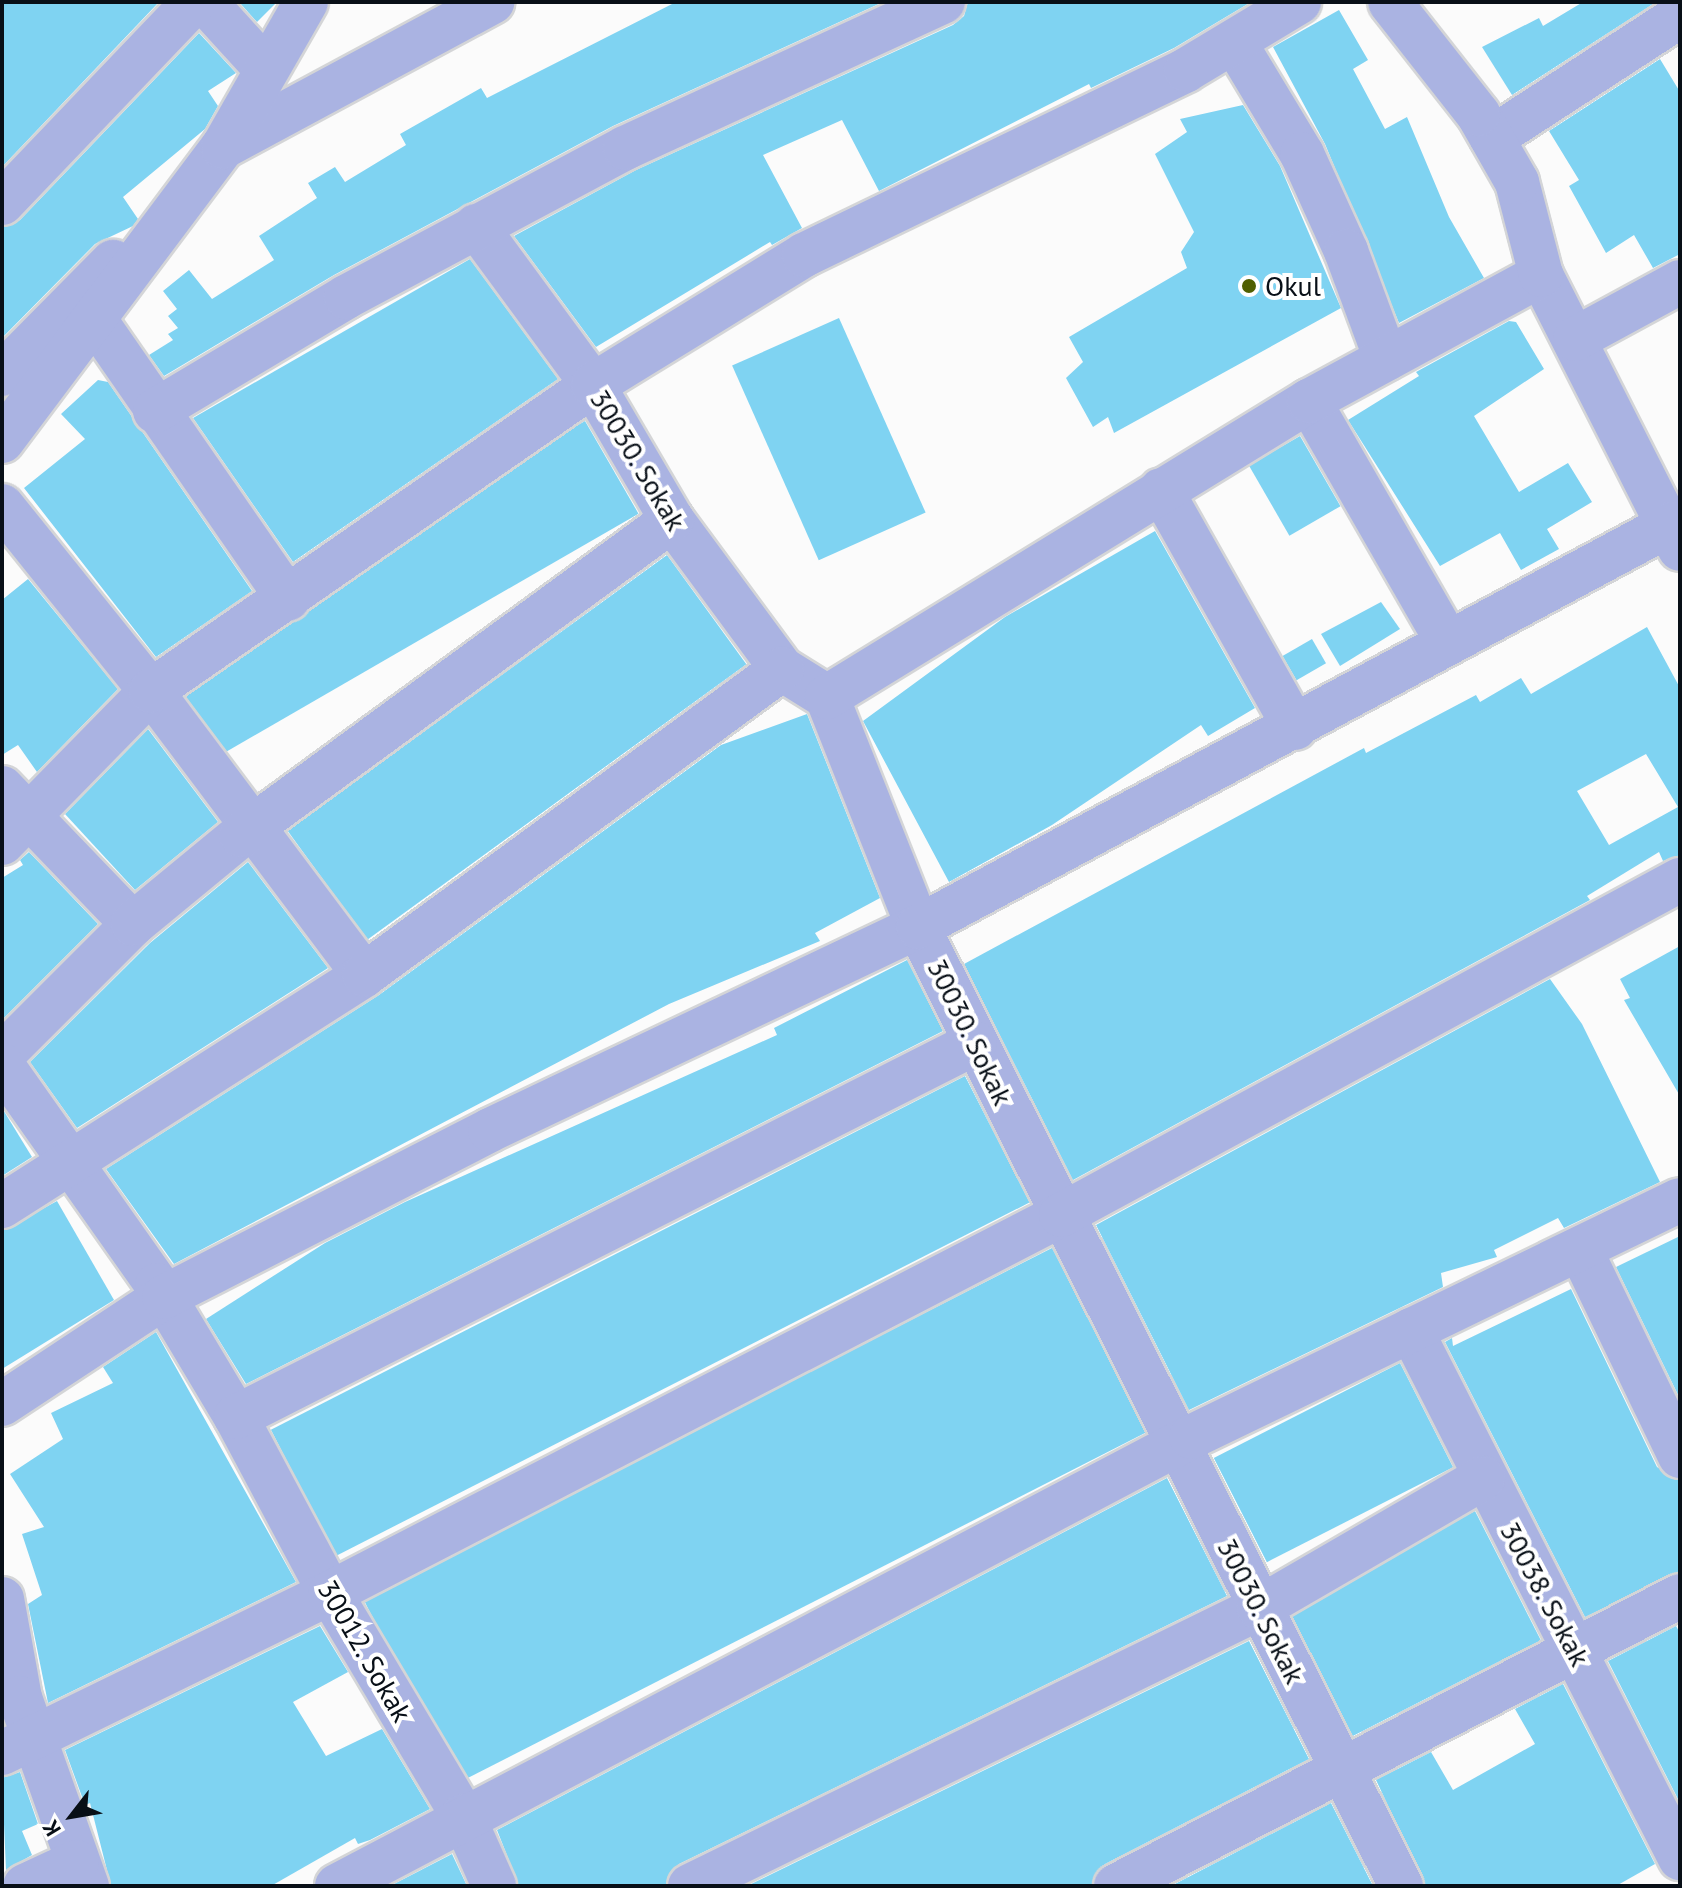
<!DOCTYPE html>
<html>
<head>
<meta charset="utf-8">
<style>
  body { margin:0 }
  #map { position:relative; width:1682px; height:1888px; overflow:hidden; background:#fbfbfb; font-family:"PT Sans",sans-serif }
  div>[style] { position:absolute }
  .building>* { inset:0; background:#7fd3f2; transform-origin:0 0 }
  .roads { filter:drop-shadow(2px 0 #d4d5d7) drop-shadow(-2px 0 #d4d5d7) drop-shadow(0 2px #d4d5d7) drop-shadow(0 -2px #d4d5d7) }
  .minor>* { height:44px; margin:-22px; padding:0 22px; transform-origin:22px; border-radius:22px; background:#aab3e2 }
  .dots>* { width:22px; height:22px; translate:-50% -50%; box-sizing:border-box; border:4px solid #fff; border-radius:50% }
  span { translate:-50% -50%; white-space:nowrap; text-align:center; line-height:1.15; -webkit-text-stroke:8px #fff; paint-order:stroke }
  .poi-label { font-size:28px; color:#080f17 }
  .left { translate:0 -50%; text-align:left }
  .street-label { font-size:28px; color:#080f17 }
  .frame { position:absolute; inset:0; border:4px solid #080f17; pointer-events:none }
  .north { position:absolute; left:32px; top:1776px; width:80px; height:80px; -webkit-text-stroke:6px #fff; paint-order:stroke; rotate:239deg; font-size:22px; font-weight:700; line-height:32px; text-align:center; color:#080f17 }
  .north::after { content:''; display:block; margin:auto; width:28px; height:36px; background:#080f17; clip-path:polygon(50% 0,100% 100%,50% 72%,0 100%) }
</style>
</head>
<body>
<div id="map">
  <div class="building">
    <div style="clip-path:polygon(2px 2px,159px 2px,2px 167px)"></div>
    <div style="clip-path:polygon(239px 2px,277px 2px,257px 22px)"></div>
    <div style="clip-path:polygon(676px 2px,883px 2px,613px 126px,334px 275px,164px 376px,149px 355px,173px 340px,168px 334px,178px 328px,168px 316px,177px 309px,163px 291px,189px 270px,212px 299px,274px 260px,259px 236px,317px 198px,308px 183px,335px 167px,345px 182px,406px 145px,400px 134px,481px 88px,487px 98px)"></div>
    <div style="clip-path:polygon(968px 2px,1251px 2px,1174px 48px,1091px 88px,1089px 84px,879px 191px,842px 120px,763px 155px,802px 228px,772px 245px,770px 242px,596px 347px,514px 236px,636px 170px,953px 25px,964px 16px)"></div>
    <div style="clip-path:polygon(1583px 2px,1656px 2px,1512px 95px,1482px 47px,1539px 18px,1543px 26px)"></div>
    <div style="clip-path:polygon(1339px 10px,1368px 60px,1353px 69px,1385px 129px,1407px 117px,1449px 217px,1484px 278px,1399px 323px,1325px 144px,1273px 47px)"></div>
    <div style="clip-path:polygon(199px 33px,236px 73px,208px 91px,218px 106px,205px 129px,123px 197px,138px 219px,133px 226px,95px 244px,2px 338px,2px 227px,20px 220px)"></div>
    <div style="clip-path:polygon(1660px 59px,1680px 92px,1680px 254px,1653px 268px,1634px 235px,1606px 253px,1569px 186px,1579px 180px,1549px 131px)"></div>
    <div style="clip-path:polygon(1243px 105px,1280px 166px,1341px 308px,1114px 433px,1108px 417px,1093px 427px,1066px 378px,1083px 362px,1069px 337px,1187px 268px,1181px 252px,1194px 232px,1155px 154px,1187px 132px,1180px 119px)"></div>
    <div style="clip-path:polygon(470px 259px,558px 379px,293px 562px,193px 418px)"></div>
    <div style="left:839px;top:318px;width:213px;height:117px;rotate:66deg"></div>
    <div style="clip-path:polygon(1509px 321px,1516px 322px,1544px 369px,1474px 416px,1519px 492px,1568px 463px,1592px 502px,1547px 529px,1559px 549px,1521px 570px,1500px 533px,1440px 566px,1348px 420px,1419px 376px,1416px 372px)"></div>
    <div style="clip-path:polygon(98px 380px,108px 382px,252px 591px,156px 657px,24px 488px,85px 439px,61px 414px)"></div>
    <div style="left:585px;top:421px;width:107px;height:484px;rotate:60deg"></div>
    <div style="left:1300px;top:436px;width:81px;height:59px;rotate:60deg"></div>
    <div style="clip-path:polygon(1155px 531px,1255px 708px,1208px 736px,1201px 725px,1052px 825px,949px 882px,863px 721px,1005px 617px)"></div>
    <div style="left:667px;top:555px;width:135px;height:469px;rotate:54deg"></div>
    <div style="clip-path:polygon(28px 579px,118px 689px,37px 772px,18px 745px,2px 755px,2px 600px)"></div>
    <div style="clip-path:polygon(1381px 602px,1400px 629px,1340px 666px,1321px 634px)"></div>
    <div style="clip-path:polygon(evenodd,1647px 627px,1680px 688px,1680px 855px,1663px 861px,1659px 852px,1587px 896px,1590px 900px,1073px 1180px,964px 964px,1364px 748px,1366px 753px,1476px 695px,1480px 702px,1521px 678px,1531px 694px,1647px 627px,1646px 754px,1678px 807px,1609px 845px,1577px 791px,1646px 754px)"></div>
    <div style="left:1312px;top:639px;width:28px;height:34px;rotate:60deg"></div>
    <div style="clip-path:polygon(807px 714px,880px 898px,815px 933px,820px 941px,669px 1004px,174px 1264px,106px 1169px,379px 995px,721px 745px)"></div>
    <div style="clip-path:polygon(148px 729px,218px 822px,135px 890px,65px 814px)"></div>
    <div style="clip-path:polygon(29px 852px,98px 924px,2px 1020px,2px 878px,23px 865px,20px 860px)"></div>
    <div style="clip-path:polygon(248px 862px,328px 968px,77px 1128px,30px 1062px,150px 943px)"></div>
    <div style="clip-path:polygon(1680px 946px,1680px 1096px,1624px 1000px,1630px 998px,1620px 979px)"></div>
    <div style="clip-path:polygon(907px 960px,943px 1031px,246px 1384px,206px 1319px,325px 1243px,405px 1202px,777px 1035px,774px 1028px)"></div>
    <div style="clip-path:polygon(1550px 979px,1582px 1024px,1660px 1182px,1564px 1228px,1558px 1218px,1494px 1250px,1497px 1257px,1441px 1273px,1443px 1287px,1189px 1410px,1096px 1225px)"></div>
    <div style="left:965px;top:1076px;width:142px;height:779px;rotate:63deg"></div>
    <div style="clip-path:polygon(2px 1108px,32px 1157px,2px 1176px)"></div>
    <div style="clip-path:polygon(57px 1201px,114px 1300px,2px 1369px,2px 1231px)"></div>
    <div style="clip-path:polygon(1680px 1236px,1680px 1399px,1616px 1267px)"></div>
    <div style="left:1052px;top:1248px;width:207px;height:773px;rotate:63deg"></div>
    <div style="clip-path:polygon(1571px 1289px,1657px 1467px,1680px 1481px,1680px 1571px,1585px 1617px,1445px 1342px,1452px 1338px,1453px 1346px)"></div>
    <div style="clip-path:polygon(156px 1332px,296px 1582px,48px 1703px,28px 1604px,42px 1595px,22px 1534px,44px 1527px,10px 1474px,63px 1439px,51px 1413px,113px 1383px,103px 1367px)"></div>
    <div style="left:1400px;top:1363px;width:117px;height:209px;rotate:63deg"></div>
    <div style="clip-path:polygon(1167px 1478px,1227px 1596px,679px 1864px,665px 1886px,519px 1886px,497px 1830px)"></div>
    <div style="left:1475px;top:1511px;width:145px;height:211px;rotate:63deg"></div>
    <div style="clip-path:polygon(320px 1626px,348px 1672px,293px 1702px,326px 1756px,382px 1729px,430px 1809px,370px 1840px,358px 1844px,355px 1838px,271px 1886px,111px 1886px,90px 1803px,85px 1805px,65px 1750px)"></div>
    <div style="clip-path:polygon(1676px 1626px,1680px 1633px,1680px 1803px,1608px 1661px)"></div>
    <div style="clip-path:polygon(1249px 1641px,1309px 1759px,1105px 1864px,1091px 1886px,747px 1886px)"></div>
    <div style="clip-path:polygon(1563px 1684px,1655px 1864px,1616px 1886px,1426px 1886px,1376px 1780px,1431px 1752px,1453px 1790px,1535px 1744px,1515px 1709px)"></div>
    <div style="clip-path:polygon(20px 1772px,38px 1824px,22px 1831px,32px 1855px,6px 1870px,2px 1778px)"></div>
    <div style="clip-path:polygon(1331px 1803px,1373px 1886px,1171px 1886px)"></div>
    <div style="clip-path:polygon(452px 1854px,467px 1886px,392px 1886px,392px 1885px)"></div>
  </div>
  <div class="roads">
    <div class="minor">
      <div style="left:205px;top:2px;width:91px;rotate:47.7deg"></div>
      <div style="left:1235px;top:43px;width:130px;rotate:58.9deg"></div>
      <div style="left:1302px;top:154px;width:107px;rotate:65.6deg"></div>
      <div style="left:1346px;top:251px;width:115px;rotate:69.7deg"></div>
      <div style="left:1492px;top:138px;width:224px;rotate:-33deg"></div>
      <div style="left:223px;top:147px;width:306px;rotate:-28.3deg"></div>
      <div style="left:2px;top:203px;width:278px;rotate:-46.3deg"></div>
      <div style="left:476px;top:226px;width:197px;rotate:53.7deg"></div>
      <div style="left:593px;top:385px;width:156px;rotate:59.7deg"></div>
      <div style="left:672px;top:520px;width:185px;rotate:53.6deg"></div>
      <div style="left:782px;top:669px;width:53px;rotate:31.9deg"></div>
      <div style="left:827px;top:697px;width:247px;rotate:68.4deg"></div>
      <div style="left:918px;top:927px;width:1074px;rotate:63.27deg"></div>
      <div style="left:1541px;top:275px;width:307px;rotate:63.1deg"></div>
      <div style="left:95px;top:320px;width:339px;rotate:55.3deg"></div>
      <div style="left:1575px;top:339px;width:119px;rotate:-28.5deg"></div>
      <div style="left:2px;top:374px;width:158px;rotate:-45.3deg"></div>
      <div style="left:1309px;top:401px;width:279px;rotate:60.1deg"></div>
      <div style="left:155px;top:411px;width:222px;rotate:-30.8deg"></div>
      <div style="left:346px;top:297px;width:316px;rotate:-28.1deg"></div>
      <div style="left:625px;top:148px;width:350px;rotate:-24.7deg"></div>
      <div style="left:2px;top:441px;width:368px;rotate:-53.1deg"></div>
      <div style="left:223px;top:147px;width:167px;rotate:-60.2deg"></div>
      <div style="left:1161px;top:490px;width:273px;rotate:60.6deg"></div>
      <div style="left:2px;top:506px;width:238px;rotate:51.2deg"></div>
      <div style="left:151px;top:691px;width:355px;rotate:53.1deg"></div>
      <div style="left:827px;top:697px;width:566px;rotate:-31.55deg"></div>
      <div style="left:1309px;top:401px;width:264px;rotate:-28.5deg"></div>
      <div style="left:1541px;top:275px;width:96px;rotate:-104.5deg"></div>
      <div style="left:1517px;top:182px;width:78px;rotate:-119.8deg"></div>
      <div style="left:1478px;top:114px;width:142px;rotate:-128.2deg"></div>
      <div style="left:2px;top:788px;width:189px;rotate:46.1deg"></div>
      <div style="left:2px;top:843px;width:213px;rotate:-45.6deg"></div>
      <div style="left:151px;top:691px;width:538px;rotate:-34.7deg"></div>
      <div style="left:593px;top:385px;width:248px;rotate:-31.6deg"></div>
      <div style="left:804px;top:255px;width:424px;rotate:-25.8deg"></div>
      <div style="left:1186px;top:70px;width:132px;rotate:-31deg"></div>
      <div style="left:2px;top:1055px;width:185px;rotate:-45deg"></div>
      <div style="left:133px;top:924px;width:140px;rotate:-39.5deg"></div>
      <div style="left:241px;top:835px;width:534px;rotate:-36.16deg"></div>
      <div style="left:2px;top:1065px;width:269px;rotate:54.8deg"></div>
      <div style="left:157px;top:1285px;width:154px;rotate:59.1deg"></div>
      <div style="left:236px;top:1417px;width:200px;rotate:61.9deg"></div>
      <div style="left:330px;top:1593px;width:260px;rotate:59.2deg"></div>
      <div style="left:463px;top:1816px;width:77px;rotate:66.1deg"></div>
      <div style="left:2px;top:1206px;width:429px;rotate:-32.5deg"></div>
      <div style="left:364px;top:975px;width:518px;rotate:-36.21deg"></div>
      <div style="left:1580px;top:1249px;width:230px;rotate:64.2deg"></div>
      <div style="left:1411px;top:1330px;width:593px;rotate:63deg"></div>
      <div style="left:2px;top:1404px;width:194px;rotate:-33.4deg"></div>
      <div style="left:164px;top:1297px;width:366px;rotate:-27.1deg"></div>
      <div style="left:490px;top:1130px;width:474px;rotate:-25.4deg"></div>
      <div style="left:918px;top:927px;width:854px;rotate:-28.16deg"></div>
      <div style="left:236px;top:1417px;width:828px;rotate:-26.84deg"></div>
      <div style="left:2px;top:1599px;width:101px;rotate:79.7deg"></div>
      <div style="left:20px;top:1698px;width:200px;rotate:70.4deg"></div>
      <div style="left:2px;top:1753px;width:365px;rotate:-26deg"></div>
      <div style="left:330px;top:1593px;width:823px;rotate:-27.34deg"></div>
      <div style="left:1061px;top:1215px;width:704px;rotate:-28.42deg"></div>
      <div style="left:25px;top:1886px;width:57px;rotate:-24.8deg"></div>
      <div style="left:337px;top:1886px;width:965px;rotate:-27.73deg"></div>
      <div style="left:1191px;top:1437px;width:543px;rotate:-25.86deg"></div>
      <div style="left:690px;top:1886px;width:633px;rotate:-26.04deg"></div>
      <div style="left:1259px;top:1608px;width:259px;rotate:-30.1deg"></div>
      <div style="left:1116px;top:1886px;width:634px;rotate:-27.21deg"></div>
    </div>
  </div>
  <div class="dots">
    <div style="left:1249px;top:286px;background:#505f01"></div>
  </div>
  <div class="poi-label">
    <span class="left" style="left:1265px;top:286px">Okul</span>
  </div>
  <div class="street-label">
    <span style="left:638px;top:460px;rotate:59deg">30030. Sokak</span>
    <span style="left:970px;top:1032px;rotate:64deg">30030. Sokak</span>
    <span style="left:1545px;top:1594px;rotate:62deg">30038. Sokak</span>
    <span style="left:1261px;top:1611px;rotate:63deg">30030. Sokak</span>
    <span style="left:365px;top:1651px;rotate:60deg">30012. Sokak</span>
  </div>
  <div class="frame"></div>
  <div class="north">K</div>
</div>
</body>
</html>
